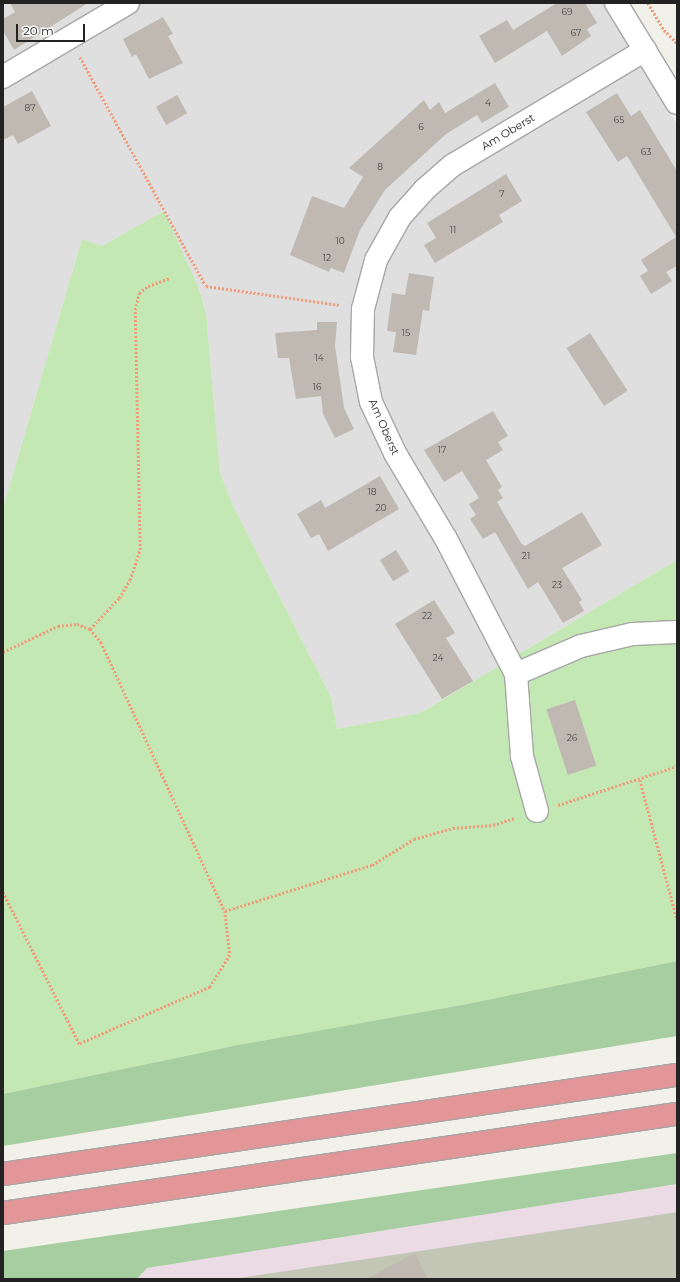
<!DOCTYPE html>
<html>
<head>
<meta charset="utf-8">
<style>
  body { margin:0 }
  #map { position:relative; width:680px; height:1282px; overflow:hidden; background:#f1f0e9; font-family:Montserrat,sans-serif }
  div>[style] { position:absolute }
  .residential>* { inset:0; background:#e0dfdf }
  .industrial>* { inset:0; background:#eadbe5 }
  .construction>* { inset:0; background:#c3c6b5 }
  .grass>* { inset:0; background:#c4e8b3 }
  .forest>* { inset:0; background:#a6cea0 }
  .building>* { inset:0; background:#bfb9b2; transform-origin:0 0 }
  .path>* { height:2.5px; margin-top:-1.25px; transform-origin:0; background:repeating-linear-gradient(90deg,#f39a79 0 2px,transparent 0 4px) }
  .roads { filter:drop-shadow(1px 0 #a6a6a6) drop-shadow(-1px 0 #a6a6a6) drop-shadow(0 1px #a6a6a6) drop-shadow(0 -1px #a6a6a6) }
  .minor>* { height:22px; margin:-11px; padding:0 11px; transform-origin:11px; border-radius:11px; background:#fff }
  .highway>* { height:22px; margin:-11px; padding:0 11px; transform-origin:11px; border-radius:11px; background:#e39697 }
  span { translate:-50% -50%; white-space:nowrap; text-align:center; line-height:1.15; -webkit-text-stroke:3px #fff; paint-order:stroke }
  .number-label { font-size:9px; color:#494846 }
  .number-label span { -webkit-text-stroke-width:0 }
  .street-label { font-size:11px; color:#222 }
  .frame { position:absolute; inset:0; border:4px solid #222; pointer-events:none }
  .scale { position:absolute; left:16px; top:24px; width:69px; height:18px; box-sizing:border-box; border:2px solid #222; border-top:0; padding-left:5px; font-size:12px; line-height:14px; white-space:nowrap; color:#222; -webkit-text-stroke:3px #fff; paint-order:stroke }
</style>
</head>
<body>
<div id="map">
  <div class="residential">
    <div style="clip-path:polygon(3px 3px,604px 3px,677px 124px,677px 560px,420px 713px,337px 729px,331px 697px,233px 506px,220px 473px,206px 313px,198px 286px,164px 211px,102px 246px,82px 239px,3px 508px)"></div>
  </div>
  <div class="industrial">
    <div style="clip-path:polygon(677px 1184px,677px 1279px,137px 1279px,147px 1268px)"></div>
  </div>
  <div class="construction">
    <div style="clip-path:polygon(677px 1212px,677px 1279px,233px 1279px,613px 1222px)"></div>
  </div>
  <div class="grass">
    <div style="clip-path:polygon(164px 211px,198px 286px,206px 313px,220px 473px,233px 506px,331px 697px,337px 729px,420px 713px,677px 560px,677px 961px,467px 1004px,238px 1045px,3px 1094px,3px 508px,82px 239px,102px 246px)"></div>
  </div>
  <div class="forest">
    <div style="clip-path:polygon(677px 961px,677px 1036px,3px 1146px,3px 1094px,238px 1045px,467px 1004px)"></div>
    <div style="clip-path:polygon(677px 1153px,677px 1184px,147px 1268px,137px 1279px,3px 1279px,3px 1251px)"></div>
  </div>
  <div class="building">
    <div style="clip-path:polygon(10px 3px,88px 3px,14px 50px,3px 31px,3px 19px,15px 12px)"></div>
    <div style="clip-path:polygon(557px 3px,585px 3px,597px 23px,587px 29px,591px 36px,562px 56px,547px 31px,495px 63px,479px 36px,507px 20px,513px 30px)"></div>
    <div style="clip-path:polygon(163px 17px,173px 34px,168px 36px,183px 63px,149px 79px,136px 54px,132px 57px,123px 39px)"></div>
    <div style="clip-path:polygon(495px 83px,509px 107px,482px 123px,477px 115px,446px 134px,385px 190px,360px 230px,344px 273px,331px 268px,329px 272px,290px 255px,312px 196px,344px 208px,363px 177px,349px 168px,424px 100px,430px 110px,439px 102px,445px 113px)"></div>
    <div style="clip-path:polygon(32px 91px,51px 126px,18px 144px,13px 135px,3px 140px,3px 107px)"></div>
    <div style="clip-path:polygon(617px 93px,631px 116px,640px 110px,677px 171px,677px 266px,666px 272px,672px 281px,651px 294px,640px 276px,648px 271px,641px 260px,676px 237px,627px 156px,618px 162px,586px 112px)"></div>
    <div style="left:177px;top:95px;width:21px;height:24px;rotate:61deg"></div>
    <div style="clip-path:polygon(506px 174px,522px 201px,499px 215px,503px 222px,435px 263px,424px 245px,436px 238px,427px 223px)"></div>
    <div style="clip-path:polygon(409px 273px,434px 277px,429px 311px,423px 310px,416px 355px,393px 352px,396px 332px,387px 331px,392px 293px,405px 295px)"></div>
    <div style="clip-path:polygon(317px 322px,337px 322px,335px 346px,344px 408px,354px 429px,335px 438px,323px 414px,321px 396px,296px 399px,289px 358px,278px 358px,275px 333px,317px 330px)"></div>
    <div style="left:590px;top:333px;width:69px;height:28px;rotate:57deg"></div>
    <div style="clip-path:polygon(493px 411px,508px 436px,498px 442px,503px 450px,486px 460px,502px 487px,498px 490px,503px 498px,497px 502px,521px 543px,525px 546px,582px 512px,602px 545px,562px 568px,582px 600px,579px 602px,584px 611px,563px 623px,538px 582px,528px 589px,495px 532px,483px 539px,470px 519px,476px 515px,469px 504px,479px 498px,462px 471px,444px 482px,424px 450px)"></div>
    <div style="clip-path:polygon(380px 476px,399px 509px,328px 551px,319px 534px,311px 538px,297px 514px,321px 500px,325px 508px)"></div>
    <div style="left:396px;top:550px;width:25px;height:19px;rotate:58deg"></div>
    <div style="clip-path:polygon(434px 600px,455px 633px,446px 638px,473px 681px,442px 699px,395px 624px)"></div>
    <div style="left:575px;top:700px;width:69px;height:30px;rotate:72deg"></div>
    <div style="clip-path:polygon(415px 1253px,428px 1279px,366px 1279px)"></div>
  </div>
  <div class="path">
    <div style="left:648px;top:3px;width:31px;rotate:59deg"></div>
    <div style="left:664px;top:30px;width:18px;rotate:45deg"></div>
    <div style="left:80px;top:57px;width:261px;rotate:61.2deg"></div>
    <div style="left:206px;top:286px;width:135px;rotate:8.1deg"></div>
    <div style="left:90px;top:629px;width:42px;rotate:-46.9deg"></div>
    <div style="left:119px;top:598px;width:21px;rotate:-59deg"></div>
    <div style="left:130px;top:580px;width:32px;rotate:-72deg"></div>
    <div style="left:140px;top:550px;width:240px;rotate:-91.2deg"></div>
    <div style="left:135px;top:310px;width:17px;rotate:-77deg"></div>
    <div style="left:139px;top:293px;width:11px;rotate:-38deg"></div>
    <div style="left:148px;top:286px;width:23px;rotate:-20deg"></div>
    <div style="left:3px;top:652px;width:61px;rotate:-25.3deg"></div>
    <div style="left:58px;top:626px;width:19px;rotate:-6deg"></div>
    <div style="left:77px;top:624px;width:14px;rotate:21deg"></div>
    <div style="left:90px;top:629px;width:17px;rotate:50deg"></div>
    <div style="left:101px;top:642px;width:296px;rotate:65.3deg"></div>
    <div style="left:225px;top:911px;width:44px;rotate:83.5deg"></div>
    <div style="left:230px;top:955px;width:38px;rotate:122deg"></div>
    <div style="left:210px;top:987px;width:143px;rotate:156.5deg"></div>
    <div style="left:79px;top:1044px;width:169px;rotate:-116.7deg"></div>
    <div style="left:640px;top:780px;width:144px;rotate:75.1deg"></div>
    <div style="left:558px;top:805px;width:125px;rotate:-18.1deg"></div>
    <div style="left:225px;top:911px;width:154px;rotate:-17.4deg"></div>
    <div style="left:372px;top:865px;width:49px;rotate:-31.8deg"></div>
    <div style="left:414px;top:839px;width:41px;rotate:-15.8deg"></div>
    <div style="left:453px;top:828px;width:40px;rotate:-4.3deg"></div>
    <div style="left:493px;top:825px;width:23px;rotate:-18deg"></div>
  </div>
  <div class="roads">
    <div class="minor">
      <div style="left:616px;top:3px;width:117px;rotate:58.6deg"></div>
      <div style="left:3px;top:77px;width:145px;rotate:-30.6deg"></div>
      <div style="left:516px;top:674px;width:71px;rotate:-23.3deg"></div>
      <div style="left:581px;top:646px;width:53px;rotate:-13deg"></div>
      <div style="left:633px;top:634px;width:44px;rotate:-2.6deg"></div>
      <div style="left:537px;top:811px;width:57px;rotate:-105.3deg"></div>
      <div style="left:522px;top:756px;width:82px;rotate:-94.2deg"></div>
      <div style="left:516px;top:674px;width:152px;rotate:-117.4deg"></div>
      <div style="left:446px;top:539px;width:100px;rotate:-120.7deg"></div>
      <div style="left:395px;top:453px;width:56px;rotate:-115.2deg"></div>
      <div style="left:371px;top:402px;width:46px;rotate:-101.3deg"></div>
      <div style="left:362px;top:357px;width:48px;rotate:-88.8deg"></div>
      <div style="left:363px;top:309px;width:51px;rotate:-75.1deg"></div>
      <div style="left:376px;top:260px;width:49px;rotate:-60.8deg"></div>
      <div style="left:400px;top:217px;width:36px;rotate:-48deg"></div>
      <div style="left:424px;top:190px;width:38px;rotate:-41deg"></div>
      <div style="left:453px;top:165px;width:224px;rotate:-30.9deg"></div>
    </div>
    <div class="highway">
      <div style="left:3px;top:1174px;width:681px;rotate:-8.36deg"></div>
      <div style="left:3px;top:1213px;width:681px;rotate:-8.36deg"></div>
    </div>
  </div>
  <div class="number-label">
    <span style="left:567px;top:12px">69</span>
    <span style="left:576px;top:33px">67</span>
    <span style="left:488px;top:103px">4</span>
    <span style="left:30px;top:108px">87</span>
    <span style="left:619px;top:120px">65</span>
    <span style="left:421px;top:127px">6</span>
    <span style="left:646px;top:152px">63</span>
    <span style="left:380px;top:167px">8</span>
    <span style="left:502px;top:194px">7</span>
    <span style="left:453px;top:230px">11</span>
    <span style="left:340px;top:241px">10</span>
    <span style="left:327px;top:258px">12</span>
    <span style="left:406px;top:333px">15</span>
    <span style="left:319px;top:358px">14</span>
    <span style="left:317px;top:387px">16</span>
    <span style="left:442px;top:450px">17</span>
    <span style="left:372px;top:492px">18</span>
    <span style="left:381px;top:508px">20</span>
    <span style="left:526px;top:556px">21</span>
    <span style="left:557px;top:585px">23</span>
    <span style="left:427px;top:616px">22</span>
    <span style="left:438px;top:658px">24</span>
    <span style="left:572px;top:738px">26</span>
  </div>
  <div class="street-label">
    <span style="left:508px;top:132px;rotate:-31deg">Am Oberst</span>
    <span style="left:384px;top:427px;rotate:66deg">Am Oberst</span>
  </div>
  <div class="frame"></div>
  <div class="scale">20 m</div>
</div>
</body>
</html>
